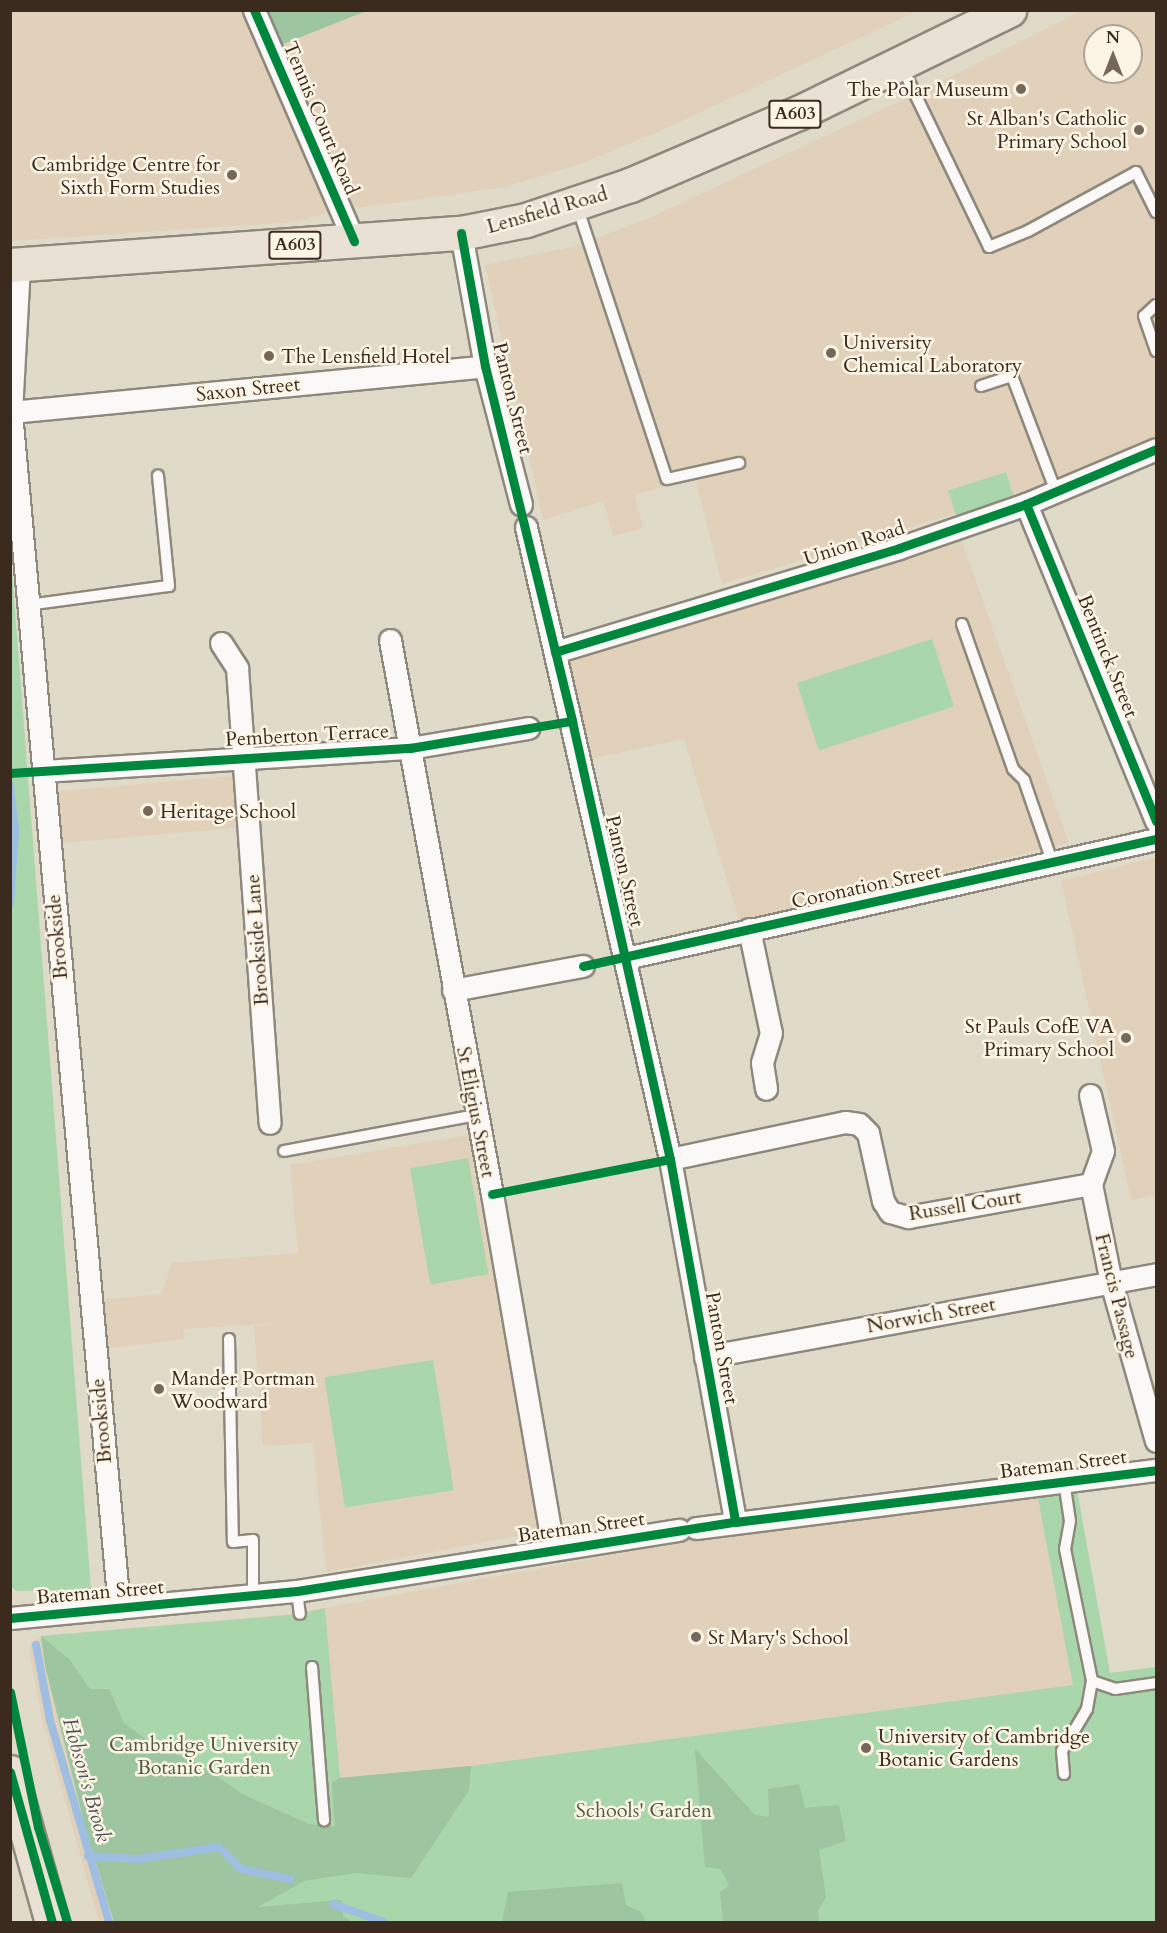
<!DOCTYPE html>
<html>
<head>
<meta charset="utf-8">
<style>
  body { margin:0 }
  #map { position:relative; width:1167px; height:1933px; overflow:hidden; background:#e0dac8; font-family:Cardo,serif }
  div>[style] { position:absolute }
  .built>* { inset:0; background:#e1d1ba; transform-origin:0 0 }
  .green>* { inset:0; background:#aad6ac; transform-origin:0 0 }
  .forest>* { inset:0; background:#9dc59f }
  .stream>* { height:8px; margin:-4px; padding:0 4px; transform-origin:4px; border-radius:4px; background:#9ebfe2 }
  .roads { filter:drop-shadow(2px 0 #8e887d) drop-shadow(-2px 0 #8e887d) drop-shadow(0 2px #8e887d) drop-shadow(0 -2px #8e887d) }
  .service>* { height:10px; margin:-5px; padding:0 5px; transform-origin:5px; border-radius:5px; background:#faf9f7 }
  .minor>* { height:21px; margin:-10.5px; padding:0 10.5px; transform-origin:10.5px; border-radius:10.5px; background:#faf9f7 }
  .primary>* { height:33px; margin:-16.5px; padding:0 16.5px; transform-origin:16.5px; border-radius:16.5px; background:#e8e1d4 }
  .cycleway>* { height:9px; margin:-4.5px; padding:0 4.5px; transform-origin:4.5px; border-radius:4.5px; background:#00873e }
  .dots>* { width:16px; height:16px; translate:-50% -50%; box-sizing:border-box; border:3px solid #fcf5e5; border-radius:50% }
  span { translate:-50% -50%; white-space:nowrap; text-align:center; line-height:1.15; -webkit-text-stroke:5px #fcf5e5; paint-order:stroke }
  .shield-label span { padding:2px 4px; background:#fcf5e5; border:2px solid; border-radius:4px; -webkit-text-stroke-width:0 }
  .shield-label { font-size:18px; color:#3b2a1e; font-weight:700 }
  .poi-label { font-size:20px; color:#3b2a1e }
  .right { translate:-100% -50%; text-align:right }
  .left { translate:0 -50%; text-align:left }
  .street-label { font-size:20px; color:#3b2a1e }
  .park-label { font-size:20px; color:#4f5c42 }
  .water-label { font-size:21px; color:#50535c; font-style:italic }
  .frame { position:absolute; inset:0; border:12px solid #3b2a1e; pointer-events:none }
  .north { position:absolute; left:1083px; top:24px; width:60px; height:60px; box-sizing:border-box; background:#fcf5e5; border:2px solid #afa495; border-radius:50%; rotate:0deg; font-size:16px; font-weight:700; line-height:24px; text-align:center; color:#3b2a1e }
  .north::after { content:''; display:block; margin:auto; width:21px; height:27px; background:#75685a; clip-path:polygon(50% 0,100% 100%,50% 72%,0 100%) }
</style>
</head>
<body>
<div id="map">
  <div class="built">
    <div style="clip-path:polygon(11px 11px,246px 11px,329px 202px,327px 213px,295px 222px,11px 241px)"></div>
    <div style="clip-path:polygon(262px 11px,917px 11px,658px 132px,577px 165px,505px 187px,359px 208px,344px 204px)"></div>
    <div style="clip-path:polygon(evenodd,1081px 11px,1156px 11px,1156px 441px,1060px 482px,722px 584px,695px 477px,635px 495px,643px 528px,613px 536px,603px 501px,543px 520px,485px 265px,571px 247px,645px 220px,928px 88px,1081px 11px,1095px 36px,1131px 36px,1131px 72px,1095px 72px,1095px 36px)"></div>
    <div style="clip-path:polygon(960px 536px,1069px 843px,739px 920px,684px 739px,585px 760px,564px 658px)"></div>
    <div style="left:233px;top:776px;width:52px;height:178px;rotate:85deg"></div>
    <div style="clip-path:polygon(1156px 857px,1156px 1195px,1131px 1200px,1061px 881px)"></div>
    <div style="clip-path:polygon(468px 1135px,538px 1532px,326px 1572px,313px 1443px,263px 1446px,254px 1326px,282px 1323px,183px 1329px,184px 1339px,105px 1349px,100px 1300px,161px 1294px,172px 1263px,298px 1253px,290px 1165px)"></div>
    <div style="clip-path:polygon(1037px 1493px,1074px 1684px,1156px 1922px,99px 1922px,42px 1718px,29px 1650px,31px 1642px,41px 1636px,291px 1614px,722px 1535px)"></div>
  </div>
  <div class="green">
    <div style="left:1006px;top:472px;width:26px;height:61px;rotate:72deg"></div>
    <div style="clip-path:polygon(11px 559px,91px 1589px,16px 1591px,11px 1586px)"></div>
    <div style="left:932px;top:639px;width:71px;height:142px;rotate:72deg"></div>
    <div style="left:468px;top:1158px;width:118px;height:59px;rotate:80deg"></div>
    <div style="left:433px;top:1360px;width:132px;height:110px;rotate:81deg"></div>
    <div style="clip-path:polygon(1077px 1490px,1110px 1673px,1156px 1667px,1156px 1922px,114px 1922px,85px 1826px,45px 1665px,41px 1636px,300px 1614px,325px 1608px,340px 1778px,471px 1766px,1073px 1685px,1037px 1493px)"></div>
  </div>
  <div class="forest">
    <div style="clip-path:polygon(268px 11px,366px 11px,283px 44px)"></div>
    <div style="clip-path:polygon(41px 1636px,69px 1659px,90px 1689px,109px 1689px,124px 1723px,154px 1745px,199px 1764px,244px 1795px,309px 1824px,335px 1827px,332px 1783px,339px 1778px,471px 1766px,469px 1790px,411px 1878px,355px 1873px,304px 1881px,258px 1907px,341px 1900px,343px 1916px,352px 1922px,114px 1922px,85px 1826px,45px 1665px)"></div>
    <div style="clip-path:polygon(695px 1749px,755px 1815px,769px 1817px,768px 1789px,799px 1784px,805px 1808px,839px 1805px,846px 1841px,819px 1850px,826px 1897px,818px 1911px,819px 1922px,723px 1922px,720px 1892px,729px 1886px,721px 1869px,705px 1867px)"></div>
    <div style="clip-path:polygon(622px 1883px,626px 1905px,641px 1912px,646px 1922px,502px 1922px,508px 1892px)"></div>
  </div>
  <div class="stream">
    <div style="left:10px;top:785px;width:45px;rotate:83.7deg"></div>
    <div style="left:15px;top:830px;width:74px;rotate:93.9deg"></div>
    <div style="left:36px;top:1645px;width:76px;rotate:79.4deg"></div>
    <div style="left:50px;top:1720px;width:210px;rotate:73.7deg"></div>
    <div style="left:88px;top:1856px;width:51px;rotate:3.4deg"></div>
    <div style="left:139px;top:1859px;width:81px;rotate:-8.5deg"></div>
    <div style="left:219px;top:1847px;width:31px;rotate:45deg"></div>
    <div style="left:241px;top:1869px;width:50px;rotate:11.5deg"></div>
    <div style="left:333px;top:1904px;width:54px;rotate:19.4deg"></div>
  </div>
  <div class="roads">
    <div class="service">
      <div style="left:902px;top:67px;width:200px;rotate:64.2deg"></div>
      <div style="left:989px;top:247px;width:42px;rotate:-22.3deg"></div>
      <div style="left:1028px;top:231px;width:123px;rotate:-28.6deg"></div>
      <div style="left:1136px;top:172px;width:45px;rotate:63.4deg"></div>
      <div style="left:577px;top:206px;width:287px;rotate:71.8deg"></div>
      <div style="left:667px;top:479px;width:74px;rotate:-12.5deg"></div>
      <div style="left:1156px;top:305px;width:16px;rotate:137deg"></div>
      <div style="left:1144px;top:316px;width:37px;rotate:71deg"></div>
      <div style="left:981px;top:386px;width:33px;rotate:-18deg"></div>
      <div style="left:1012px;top:376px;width:124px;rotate:69.2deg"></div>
      <div style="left:28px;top:605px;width:142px;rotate:-7.7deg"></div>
      <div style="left:169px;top:586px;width:111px;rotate:-95.7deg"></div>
      <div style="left:962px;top:624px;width:154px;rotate:70.6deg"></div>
      <div style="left:1013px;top:769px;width:16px;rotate:45deg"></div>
      <div style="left:1024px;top:780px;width:89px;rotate:71deg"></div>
      <div style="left:284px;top:1151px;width:196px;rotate:-10.6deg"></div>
      <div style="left:229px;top:1339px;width:203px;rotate:88.9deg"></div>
      <div style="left:233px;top:1542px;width:20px;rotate:-6deg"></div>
      <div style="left:253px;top:1540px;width:56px;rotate:90deg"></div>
      <div style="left:1064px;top:1481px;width:40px;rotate:81.5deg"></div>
      <div style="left:1070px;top:1521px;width:28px;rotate:100deg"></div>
      <div style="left:1065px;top:1549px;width:135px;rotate:78.4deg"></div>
      <div style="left:1092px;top:1681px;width:24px;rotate:19deg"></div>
      <div style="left:1115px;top:1689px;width:41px;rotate:-8.3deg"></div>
      <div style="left:297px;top:1591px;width:23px;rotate:83deg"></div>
      <div style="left:312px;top:1667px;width:154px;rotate:85.5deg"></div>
      <div style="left:1064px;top:1774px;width:23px;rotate:-95deg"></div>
      <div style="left:1062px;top:1751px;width:49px;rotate:-59.2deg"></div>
      <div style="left:1087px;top:1709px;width:28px;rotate:-80deg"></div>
    </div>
    <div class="minor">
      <div style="left:254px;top:10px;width:252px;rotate:66.6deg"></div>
      <div style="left:461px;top:233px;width:135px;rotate:79.8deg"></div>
      <div style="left:485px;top:366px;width:143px;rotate:75.4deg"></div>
      <div style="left:19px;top:265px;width:147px;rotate:93.1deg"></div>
      <div style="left:11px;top:412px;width:1201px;rotate:84.84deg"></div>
      <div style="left:11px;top:412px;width:476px;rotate:-5.5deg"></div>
      <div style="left:1026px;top:504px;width:343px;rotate:67.7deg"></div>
      <div style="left:526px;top:527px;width:648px;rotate:77.16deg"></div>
      <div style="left:670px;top:1159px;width:369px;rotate:79.8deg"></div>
      <div style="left:390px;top:640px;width:563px;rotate:79.57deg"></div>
      <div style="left:492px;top:1194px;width:359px;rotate:80.2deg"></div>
      <div style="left:221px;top:643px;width:30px;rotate:57deg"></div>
      <div style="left:237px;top:668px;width:456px;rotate:85.9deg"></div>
      <div style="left:555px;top:652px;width:359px;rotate:-16.8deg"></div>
      <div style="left:899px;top:548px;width:134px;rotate:-19.1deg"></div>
      <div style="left:1026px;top:504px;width:141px;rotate:-22.9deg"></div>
      <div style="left:43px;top:771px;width:368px;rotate:-3.6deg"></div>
      <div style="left:410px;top:748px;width:120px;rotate:-9.6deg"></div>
      <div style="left:749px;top:929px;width:106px;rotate:78.1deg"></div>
      <div style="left:771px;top:1033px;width:31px;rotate:107deg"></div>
      <div style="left:762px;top:1063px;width:26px;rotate:81deg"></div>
      <div style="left:626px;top:958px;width:543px;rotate:-12.65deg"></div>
      <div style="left:453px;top:990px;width:132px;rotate:-10.5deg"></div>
      <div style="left:1090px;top:1095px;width:57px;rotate:76.9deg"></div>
      <div style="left:1103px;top:1151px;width:35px;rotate:110deg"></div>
      <div style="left:670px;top:1159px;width:179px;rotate:-11.9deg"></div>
      <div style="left:845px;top:1122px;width:14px;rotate:8deg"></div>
      <div style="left:859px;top:1124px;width:13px;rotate:45deg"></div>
      <div style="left:868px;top:1133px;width:70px;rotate:77.6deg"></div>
      <div style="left:883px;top:1201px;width:13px;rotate:58deg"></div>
      <div style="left:890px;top:1212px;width:19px;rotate:16deg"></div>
      <div style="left:908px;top:1217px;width:186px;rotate:-10.2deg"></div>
      <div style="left:1091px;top:1184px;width:100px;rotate:78.5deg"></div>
      <div style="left:1111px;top:1282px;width:165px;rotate:74.2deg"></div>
      <div style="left:705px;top:1357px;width:459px;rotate:-10.4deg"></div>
      <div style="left:696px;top:1528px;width:464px;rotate:-7.2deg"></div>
      <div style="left:10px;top:1618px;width:288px;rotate:-5.4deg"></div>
      <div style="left:297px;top:1591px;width:387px;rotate:-9.1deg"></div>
    </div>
    <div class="primary">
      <div style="left:10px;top:265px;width:452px;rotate:-4.1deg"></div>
      <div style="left:461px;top:233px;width:66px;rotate:-11.3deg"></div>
      <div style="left:526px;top:220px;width:110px;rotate:-18.6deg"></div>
      <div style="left:630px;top:185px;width:183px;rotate:-23.2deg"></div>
      <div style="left:798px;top:113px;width:235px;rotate:-26deg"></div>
      <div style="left:10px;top:1772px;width:156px;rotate:74.4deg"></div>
    </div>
  </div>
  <div class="cycleway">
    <div style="left:254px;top:10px;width:252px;rotate:66.6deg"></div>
    <div style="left:461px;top:233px;width:135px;rotate:79.8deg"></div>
    <div style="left:485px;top:366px;width:366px;rotate:76.2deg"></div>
    <div style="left:572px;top:721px;width:449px;rotate:77.4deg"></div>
    <div style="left:670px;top:1159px;width:369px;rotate:79.8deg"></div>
    <div style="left:1026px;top:504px;width:343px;rotate:67.7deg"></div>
    <div style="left:555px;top:652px;width:359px;rotate:-16.8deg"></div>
    <div style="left:899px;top:548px;width:134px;rotate:-19.1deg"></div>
    <div style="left:1026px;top:504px;width:141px;rotate:-22.9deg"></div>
    <div style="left:10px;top:773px;width:401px;rotate:-3.6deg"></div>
    <div style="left:410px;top:748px;width:164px;rotate:-9.5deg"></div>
    <div style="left:583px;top:966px;width:587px;rotate:-12.5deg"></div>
    <div style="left:492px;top:1194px;width:181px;rotate:-11.1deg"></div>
    <div style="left:10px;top:1618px;width:288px;rotate:-5.4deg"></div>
    <div style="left:297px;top:1591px;width:443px;rotate:-9deg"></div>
    <div style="left:735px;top:1522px;width:424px;rotate:-7deg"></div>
    <div style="left:10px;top:1692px;width:138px;rotate:78.3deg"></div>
    <div style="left:38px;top:1827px;width:99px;rotate:73deg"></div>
    <div style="left:10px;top:1772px;width:156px;rotate:74.4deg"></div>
  </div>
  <div class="dots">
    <div style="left:1021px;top:89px;background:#75685a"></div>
    <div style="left:1139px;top:130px;background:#75685a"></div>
    <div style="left:232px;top:175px;background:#75685a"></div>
    <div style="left:831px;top:353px;background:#75685a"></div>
    <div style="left:269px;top:356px;background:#75685a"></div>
    <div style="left:148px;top:811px;background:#75685a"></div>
    <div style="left:1126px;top:1038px;background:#75685a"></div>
    <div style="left:159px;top:1389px;background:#75685a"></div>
    <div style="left:696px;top:1637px;background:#75685a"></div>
    <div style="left:866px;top:1748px;background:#75685a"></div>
  </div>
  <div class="shield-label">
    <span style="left:795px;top:114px">A603</span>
    <span style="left:295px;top:245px">A603</span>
  </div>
  <div class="poi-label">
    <span class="right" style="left:1009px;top:89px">The Polar Museum</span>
    <span class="right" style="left:1127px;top:130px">St Alban's Catholic<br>Primary School</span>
    <span class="right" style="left:220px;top:176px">Cambridge Centre for<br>Sixth Form Studies</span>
    <span class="left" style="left:843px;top:354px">University<br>Chemical Laboratory</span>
    <span class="left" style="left:281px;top:356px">The Lensfield Hotel</span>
    <span class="left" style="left:160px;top:811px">Heritage School</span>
    <span class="right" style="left:1114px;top:1038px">St Pauls CofE VA<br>Primary School</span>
    <span class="left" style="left:171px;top:1390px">Mander Portman<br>Woodward</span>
    <span class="left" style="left:708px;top:1637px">St Mary's School</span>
    <span class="left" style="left:878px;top:1748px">University of Cambridge<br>Botanic Gardens</span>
  </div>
  <div class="street-label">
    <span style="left:321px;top:118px;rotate:67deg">Tennis Court Road</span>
    <span style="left:547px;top:210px;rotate:-16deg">Lensfield Road</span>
    <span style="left:248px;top:389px;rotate:-6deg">Saxon Street</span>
    <span style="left:513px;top:398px;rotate:76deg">Panton Street</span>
    <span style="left:854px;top:543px;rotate:-18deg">Union Road</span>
    <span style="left:1108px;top:656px;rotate:68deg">Bentinck Street</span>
    <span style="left:307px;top:735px;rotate:-3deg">Pemberton Terrace</span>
    <span style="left:625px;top:871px;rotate:77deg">Panton Street</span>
    <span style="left:866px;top:886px;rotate:-12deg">Coronation Street</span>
    <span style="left:57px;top:937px;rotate:-95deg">Brookside</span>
    <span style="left:257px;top:940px;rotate:-94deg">Brookside Lane</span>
    <span style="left:476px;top:1112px;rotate:79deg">St Eligius Street</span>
    <span style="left:965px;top:1205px;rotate:-9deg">Russell Court</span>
    <span style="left:1117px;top:1296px;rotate:76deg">Francis Passage</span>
    <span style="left:931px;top:1315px;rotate:-10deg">Norwich Street</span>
    <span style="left:722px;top:1348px;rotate:80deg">Panton Street</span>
    <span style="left:101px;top:1421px;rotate:-95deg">Brookside</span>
    <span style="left:1063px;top:1464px;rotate:-7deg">Bateman Street</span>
    <span style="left:581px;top:1527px;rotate:-8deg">Bateman Street</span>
    <span style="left:100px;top:1592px;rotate:-5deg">Bateman Street</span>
  </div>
  <div class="park-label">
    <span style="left:204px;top:1756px">Cambridge University<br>Botanic Garden</span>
    <span style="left:644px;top:1810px">Schools' Garden</span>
  </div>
  <div class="water-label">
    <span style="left:86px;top:1780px;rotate:74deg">Hobson's Brook</span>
  </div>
  <div class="frame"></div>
  <div class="north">N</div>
</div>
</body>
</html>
